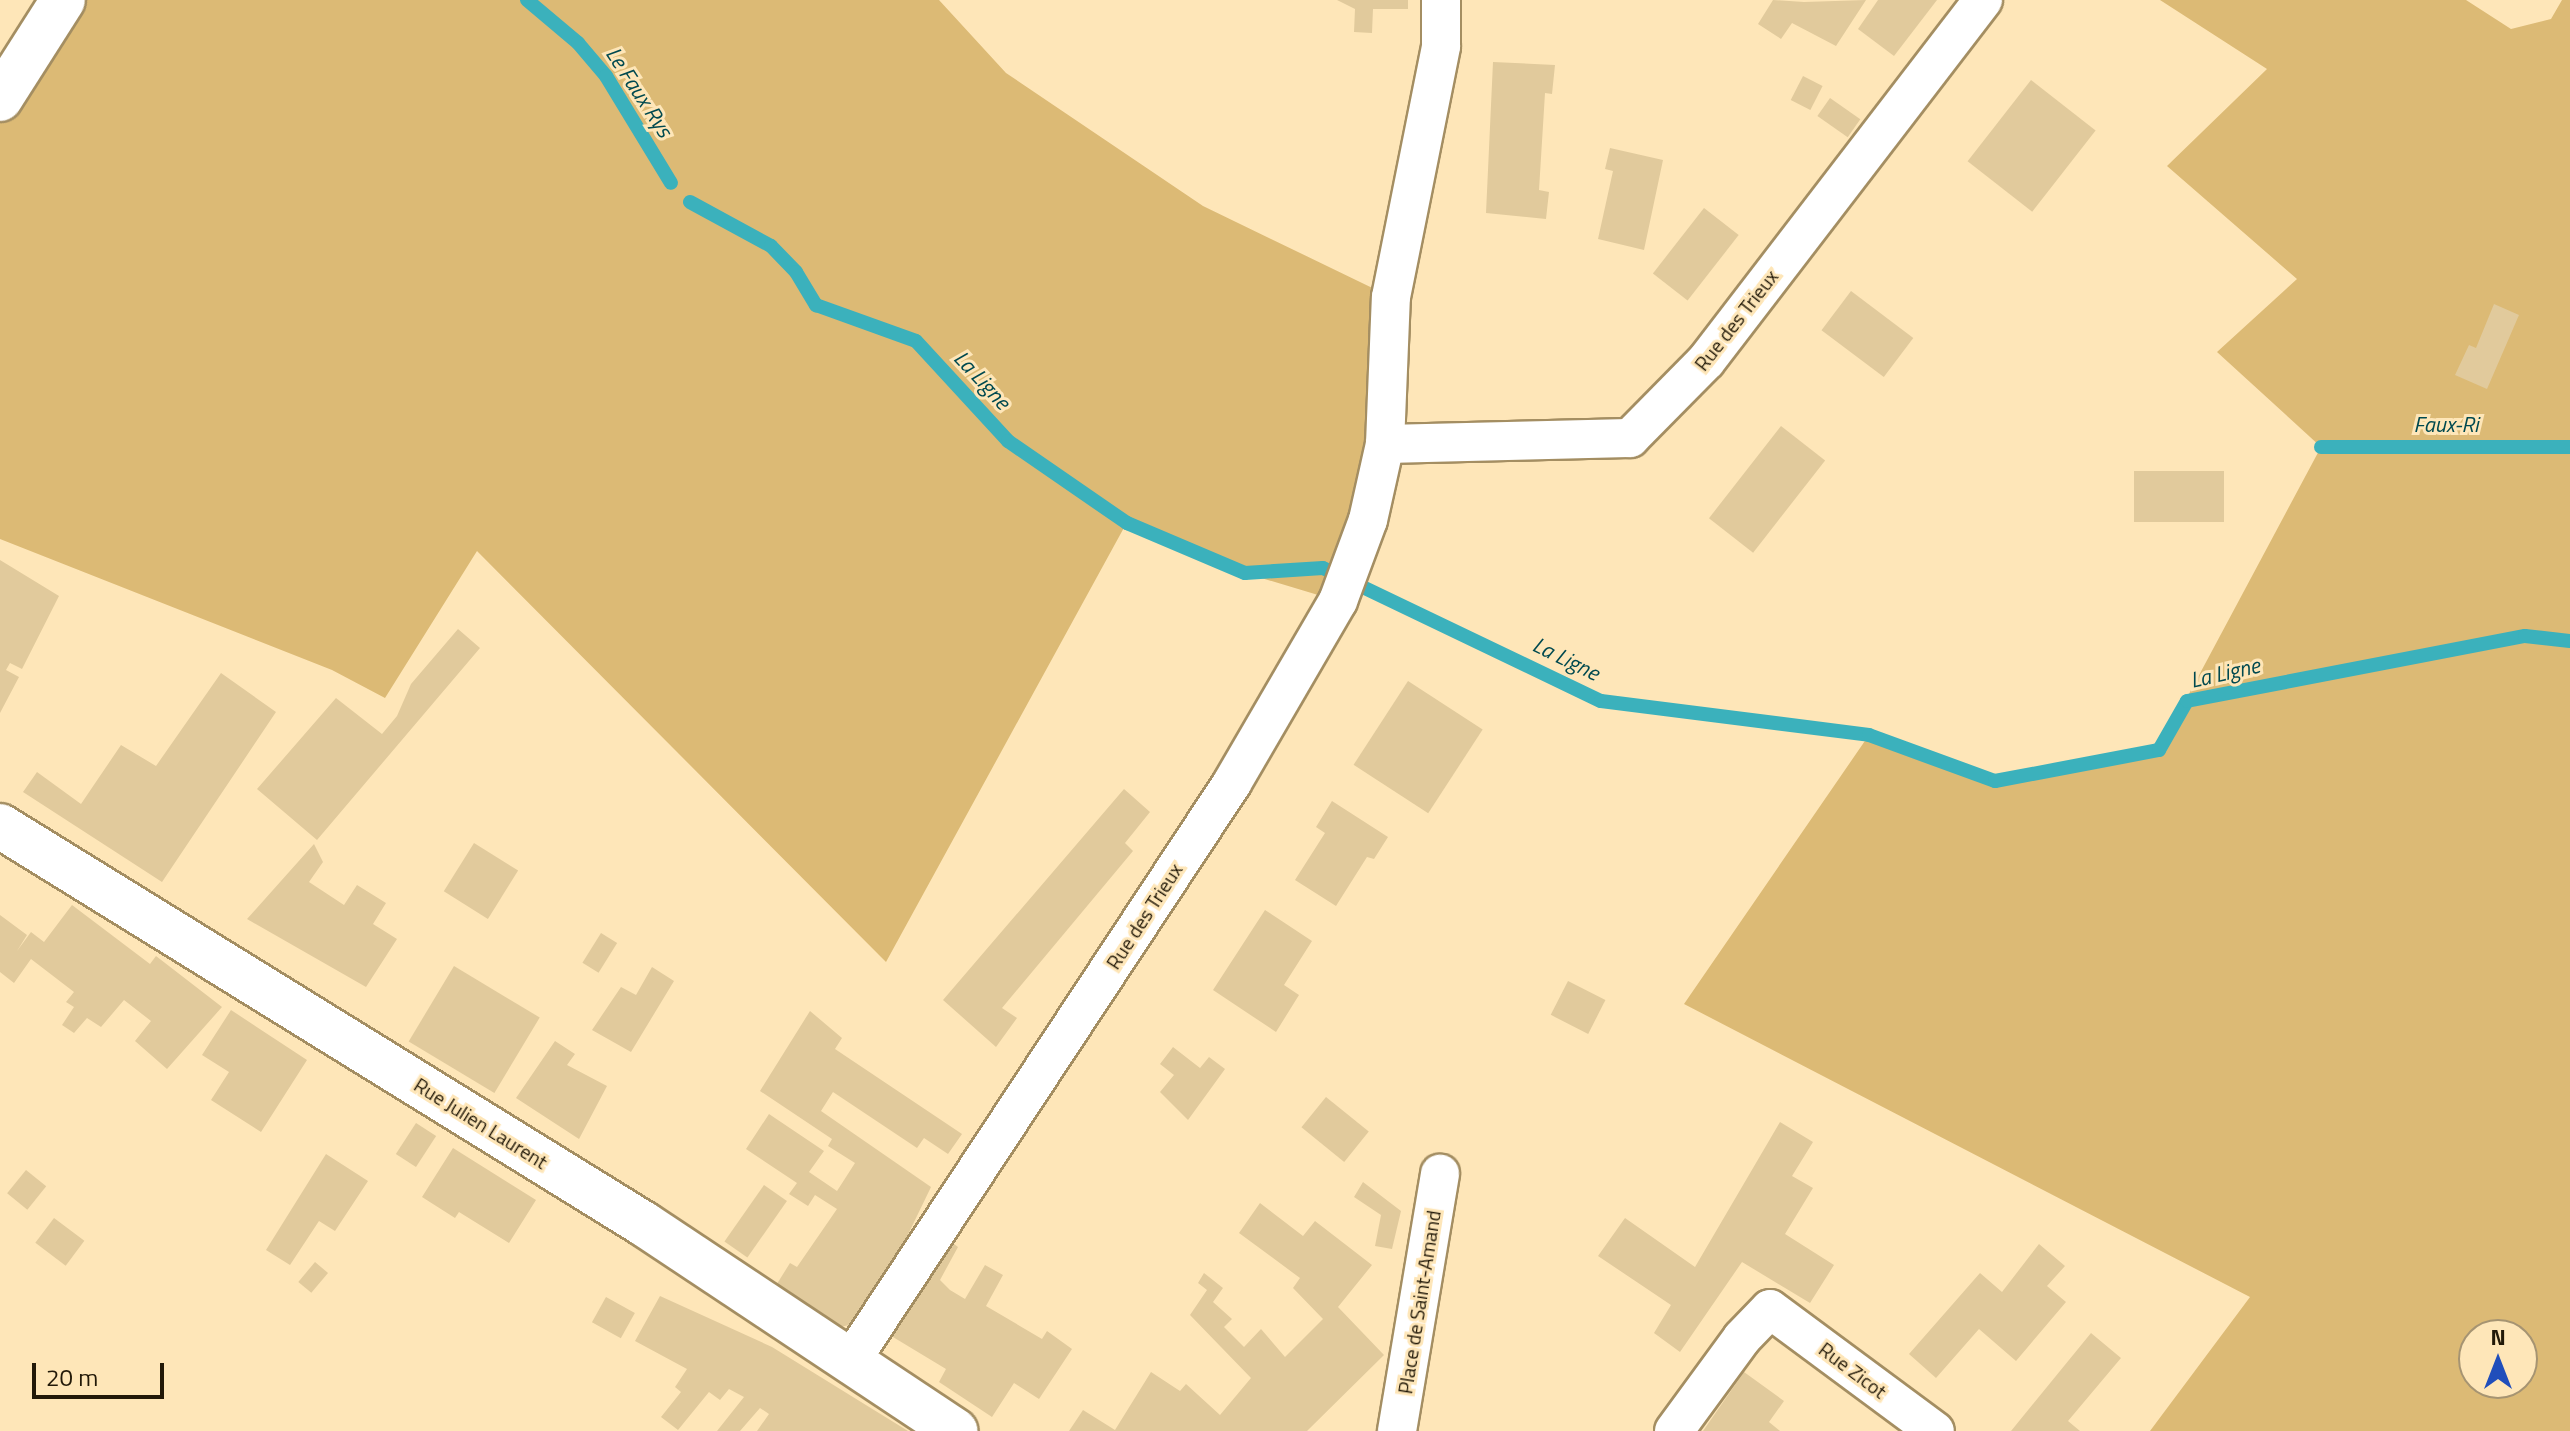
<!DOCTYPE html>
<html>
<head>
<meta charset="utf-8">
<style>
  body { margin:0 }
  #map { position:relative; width:2570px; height:1431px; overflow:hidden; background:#fee6b8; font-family:"Titillium Web",sans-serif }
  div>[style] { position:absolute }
  .green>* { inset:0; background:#dcba75 }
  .stream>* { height:14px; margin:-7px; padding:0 7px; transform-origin:7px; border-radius:7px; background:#3bb1bc }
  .building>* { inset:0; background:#e1ca9c; transform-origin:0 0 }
  .roads { filter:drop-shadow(2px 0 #a48e62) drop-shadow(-2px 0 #a48e62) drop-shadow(0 2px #a48e62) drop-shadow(0 -2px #a48e62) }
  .street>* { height:38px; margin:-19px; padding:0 19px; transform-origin:19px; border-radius:19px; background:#fff }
  .secondary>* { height:44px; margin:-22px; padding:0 22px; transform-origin:22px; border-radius:22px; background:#fff }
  span { translate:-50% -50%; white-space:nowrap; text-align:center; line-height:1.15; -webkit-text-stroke:6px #fee6b8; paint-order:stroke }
  .street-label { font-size:20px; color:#221908 }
  .water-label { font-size:22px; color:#00494f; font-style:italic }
  .north { position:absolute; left:2458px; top:1319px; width:80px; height:80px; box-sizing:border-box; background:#fee6b8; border:2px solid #a69472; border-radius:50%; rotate:0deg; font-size:22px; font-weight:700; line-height:32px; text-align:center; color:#221908 }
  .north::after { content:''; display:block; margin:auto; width:28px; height:36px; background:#204ebb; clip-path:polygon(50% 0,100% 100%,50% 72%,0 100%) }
  .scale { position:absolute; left:32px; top:1363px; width:132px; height:36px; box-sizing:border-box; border:4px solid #221908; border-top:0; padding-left:10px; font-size:24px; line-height:28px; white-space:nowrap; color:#221908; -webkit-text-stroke:6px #fee6b8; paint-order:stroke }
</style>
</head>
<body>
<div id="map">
  <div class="green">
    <div style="clip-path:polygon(63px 0,939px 0,1006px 73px,1203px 206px,1391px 297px,1338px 601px,1245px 573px,1126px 524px,886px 962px,477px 551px,385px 698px,332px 670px,0 539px,0 99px)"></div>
    <div style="clip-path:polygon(evenodd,2160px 0,2466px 0,2511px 29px,2551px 19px,2562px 0,2570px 0,2570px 1431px,2150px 1431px,2250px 1297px,1684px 1004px,1869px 735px,1995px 781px,2159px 750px,2321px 447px,2217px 352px,2297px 279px,2167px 166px,2267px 69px,2160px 0,2474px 1335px,2522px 1335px,2522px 1383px,2474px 1383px,2474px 1335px)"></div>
  </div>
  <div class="stream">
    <div style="left:527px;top:0;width:67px;rotate:40.1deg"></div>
    <div style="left:578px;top:43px;width:43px;rotate:49.7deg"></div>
    <div style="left:606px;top:76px;width:125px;rotate:58.7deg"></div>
    <div style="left:690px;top:202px;width:92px;rotate:28.5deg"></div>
    <div style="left:771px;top:246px;width:36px;rotate:46deg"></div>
    <div style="left:796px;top:272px;width:39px;rotate:59deg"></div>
    <div style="left:816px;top:305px;width:106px;rotate:19.8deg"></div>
    <div style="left:916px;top:341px;width:136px;rotate:47.4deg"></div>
    <div style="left:1008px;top:441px;width:145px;rotate:34.6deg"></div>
    <div style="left:1127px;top:523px;width:128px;rotate:23deg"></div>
    <div style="left:1245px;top:573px;width:78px;rotate:-3.7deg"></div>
    <div style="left:1323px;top:568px;width:308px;rotate:25.6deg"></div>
    <div style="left:1601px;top:701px;width:270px;rotate:7.2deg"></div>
    <div style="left:1869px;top:735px;width:134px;rotate:20.1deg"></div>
    <div style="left:1995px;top:781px;width:167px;rotate:-10.7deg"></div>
    <div style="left:2159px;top:750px;width:56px;rotate:-60.3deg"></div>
    <div style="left:2187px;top:701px;width:344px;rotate:-10.9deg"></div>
    <div style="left:2525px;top:636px;width:45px;rotate:6.3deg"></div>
    <div style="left:2321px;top:447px;width:249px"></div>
  </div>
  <div class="building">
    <div style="clip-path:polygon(1337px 0,1408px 0,1408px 9px,1373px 9px,1372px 33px,1354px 32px,1355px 9px)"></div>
    <div style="clip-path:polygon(1773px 0,1804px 2px,1866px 0,1836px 46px,1792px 23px,1781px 39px,1758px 24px)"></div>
    <div style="clip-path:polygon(1878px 0,1937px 0,1894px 56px,1858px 29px)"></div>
    <div style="clip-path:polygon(1493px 62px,1555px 65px,1552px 94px,1545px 93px,1539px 190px,1549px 192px,1546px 219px,1486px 213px)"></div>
    <div style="left:1803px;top:76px;width:22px;height:27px;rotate:27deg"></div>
    <div style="left:2031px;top:80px;width:82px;height:103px;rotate:38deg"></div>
    <div style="left:1830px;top:98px;width:37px;height:22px;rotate:35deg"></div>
    <div style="clip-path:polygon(1610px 148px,1663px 160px,1644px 250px,1598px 239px,1613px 171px,1605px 169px)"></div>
    <div style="left:1704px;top:208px;width:44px;height:83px;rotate:38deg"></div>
    <div style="left:1851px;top:291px;width:78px;height:49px;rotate:37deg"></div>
    <div style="clip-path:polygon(2494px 304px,2519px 315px,2487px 389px,2455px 375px,2469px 345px,2476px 348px)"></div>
    <div style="left:1781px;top:426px;width:56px;height:117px;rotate:38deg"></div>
    <div style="left:2134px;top:471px;width:90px;height:51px"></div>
    <div style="clip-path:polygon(0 560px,59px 596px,22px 669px,10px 663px,6px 670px,19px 677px,0 713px)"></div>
    <div style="clip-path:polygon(458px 629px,480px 648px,317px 840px,257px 789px,336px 698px,382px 734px,397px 716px,411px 684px)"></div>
    <div style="clip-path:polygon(221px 673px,276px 712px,162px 882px,23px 792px,37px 772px,81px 804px,121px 745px,156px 766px)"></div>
    <div style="left:1408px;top:681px;width:89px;height:100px;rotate:33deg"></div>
    <div style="clip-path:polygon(1124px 789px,1150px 812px,1125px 843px,1133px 851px,1002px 1008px,1017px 1018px,996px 1047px,943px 1000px)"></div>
    <div style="clip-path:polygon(1332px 801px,1388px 837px,1374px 859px,1367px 857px,1336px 906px,1295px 880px,1325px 833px,1316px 827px)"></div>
    <div style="left:474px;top:843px;width:52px;height:57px;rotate:32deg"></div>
    <div style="clip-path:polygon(314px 844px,323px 862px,309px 882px,344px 905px,357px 885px,386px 903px,373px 924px,397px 939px,366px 987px,247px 919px)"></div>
    <div style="clip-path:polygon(72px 905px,150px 964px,156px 956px,222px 1007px,167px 1069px,135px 1041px,151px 1021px,124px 1000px,101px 1027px,87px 1018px,74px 1033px,62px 1025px,74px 1007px,66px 1002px,74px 992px,31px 959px,14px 983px,0 972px,0 915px,27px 935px,17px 951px,31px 932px,44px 942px)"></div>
    <div style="clip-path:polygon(1265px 910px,1312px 941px,1284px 985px,1299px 995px,1276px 1032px,1213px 990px)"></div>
    <div style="left:601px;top:933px;width:19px;height:35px;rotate:32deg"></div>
    <div style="left:454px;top:966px;width:100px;height:88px;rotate:31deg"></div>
    <div style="clip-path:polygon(652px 967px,674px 981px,631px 1052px,592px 1030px,621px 987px,636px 995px)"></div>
    <div style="left:1568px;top:981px;width:42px;height:38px;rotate:27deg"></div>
    <div style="clip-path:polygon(231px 1010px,307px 1060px,261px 1132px,211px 1100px,229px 1072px,202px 1055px)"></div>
    <div style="clip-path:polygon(810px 1011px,842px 1038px,835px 1049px,962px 1134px,948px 1154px,924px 1138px,917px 1148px,833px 1092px,821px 1111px,931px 1187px,901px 1249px,850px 1325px,839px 1327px,775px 1287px,790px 1263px,797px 1267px,837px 1209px,815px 1195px,808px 1206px,789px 1194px,797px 1183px,746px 1149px,769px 1114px,824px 1151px,809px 1172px,837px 1191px,855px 1163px,828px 1146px,832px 1139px,760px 1091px)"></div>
    <div style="clip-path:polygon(555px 1041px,575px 1054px,567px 1065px,607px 1086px,579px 1139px,516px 1098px)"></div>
    <div style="clip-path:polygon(1173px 1047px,1200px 1068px,1209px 1057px,1225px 1069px,1188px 1120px,1160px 1092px,1174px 1075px,1160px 1064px)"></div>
    <div style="left:1326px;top:1097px;width:55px;height:39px;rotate:39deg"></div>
    <div style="clip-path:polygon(1780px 1122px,1813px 1142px,1792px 1176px,1813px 1188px,1785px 1234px,1834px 1265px,1810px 1303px,1742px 1262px,1680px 1352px,1654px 1333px,1671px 1305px,1598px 1256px,1625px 1218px,1695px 1267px)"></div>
    <div style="left:416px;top:1123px;width:24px;height:37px;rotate:33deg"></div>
    <div style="clip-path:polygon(453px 1148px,536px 1200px,509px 1243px,459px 1212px,455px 1218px,422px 1197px)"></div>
    <div style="clip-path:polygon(326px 1154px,368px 1181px,335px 1231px,319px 1221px,290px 1265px,266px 1250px)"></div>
    <div style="left:26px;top:1170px;width:26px;height:30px;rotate:39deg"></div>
    <div style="clip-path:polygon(1363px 1182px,1401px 1211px,1392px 1249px,1375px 1246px,1381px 1215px,1354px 1197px)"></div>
    <div style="left:764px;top:1185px;width:28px;height:69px;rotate:35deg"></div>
    <div style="clip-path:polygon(1260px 1203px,1303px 1236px,1315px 1221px,1372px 1265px,1338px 1307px,1384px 1355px,1307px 1431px,1069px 1431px,1083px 1410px,1115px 1430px,1151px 1372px,1180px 1391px,1186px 1384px,1220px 1415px,1251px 1378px,1190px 1315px,1207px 1290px,1198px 1283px,1204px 1273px,1223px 1288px,1213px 1302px,1232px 1319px,1224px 1327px,1244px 1347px,1261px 1329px,1285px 1357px,1323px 1319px,1293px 1288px,1300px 1278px,1239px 1233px)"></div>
    <div style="left:54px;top:1218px;width:38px;height:31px;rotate:37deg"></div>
    <div style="clip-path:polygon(946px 1238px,958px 1247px,940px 1280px,950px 1290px,965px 1299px,985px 1265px,1003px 1275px,986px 1306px,1042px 1339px,1047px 1331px,1072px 1349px,1039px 1399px,1014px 1383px,992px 1417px,939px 1382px,946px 1369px,888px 1334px)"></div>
    <div style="clip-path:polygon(2039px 1244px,2065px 1266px,2047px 1286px,2066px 1302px,2016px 1361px,1979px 1329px,1936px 1378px,1909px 1354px,1980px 1273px,2002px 1292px)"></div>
    <div style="left:315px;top:1262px;width:17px;height:26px;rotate:40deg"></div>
    <div style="clip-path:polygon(660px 1296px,772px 1347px,908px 1431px,757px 1431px,769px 1414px,760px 1408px,740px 1431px,717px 1431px,744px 1397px,729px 1389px,720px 1400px,709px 1392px,678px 1430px,661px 1417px,681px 1392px,675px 1387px,687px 1369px,635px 1341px)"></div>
    <div style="left:606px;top:1297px;width:33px;height:29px;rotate:29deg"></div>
    <div style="clip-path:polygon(2091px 1333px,2121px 1358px,2068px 1421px,2080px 1431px,2011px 1431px)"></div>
    <div style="clip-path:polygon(1744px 1372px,1784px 1401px,1769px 1422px,1780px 1431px,1703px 1431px)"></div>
  </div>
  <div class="roads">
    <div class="street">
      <div style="left:1385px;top:444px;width:245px;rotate:-1.4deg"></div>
      <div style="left:1630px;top:438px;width:108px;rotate:-45.4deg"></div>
      <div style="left:1706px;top:361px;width:455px;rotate:-52.5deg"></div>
      <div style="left:850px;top:1362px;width:694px;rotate:-56.58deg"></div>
      <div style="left:1232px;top:783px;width:211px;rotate:-59.8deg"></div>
      <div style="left:1338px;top:601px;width:86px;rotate:-69.7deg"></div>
      <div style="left:1368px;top:520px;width:78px;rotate:-77.4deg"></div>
      <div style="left:1385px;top:444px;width:147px;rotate:-87.7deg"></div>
      <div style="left:1391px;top:297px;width:256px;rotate:-78.7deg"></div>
      <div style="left:1441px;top:46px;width:46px;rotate:-90deg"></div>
      <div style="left:1397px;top:1431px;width:261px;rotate:-80.5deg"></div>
      <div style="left:1674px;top:1431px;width:115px;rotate:-53.8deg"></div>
      <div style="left:1742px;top:1338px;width:40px;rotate:-46deg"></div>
      <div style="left:1770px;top:1309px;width:205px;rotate:36.5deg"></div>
    </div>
    <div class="secondary">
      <div style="left:0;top:99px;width:117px;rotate:-57.5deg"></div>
      <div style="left:0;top:826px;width:757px;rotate:31.72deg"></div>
      <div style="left:644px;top:1224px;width:374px;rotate:33.6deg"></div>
    </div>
  </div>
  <div class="street-label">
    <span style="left:1736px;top:320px;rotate:-52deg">Rue des Trieux</span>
    <span style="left:1144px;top:916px;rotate:-57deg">Rue des Trieux</span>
    <span style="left:481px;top:1123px;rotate:32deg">Rue Julien Laurent</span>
    <span style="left:1419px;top:1302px;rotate:-81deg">Place de Saint-Amand</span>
    <span style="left:1853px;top:1370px;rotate:37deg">Rue Zicot</span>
  </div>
  <div class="water-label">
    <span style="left:639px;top:92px;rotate:57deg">Le Faux Rys</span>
    <span style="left:982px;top:380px;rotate:47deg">La Ligne</span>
    <span style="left:2446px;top:425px">Faux-Ri</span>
    <span style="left:1566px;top:659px;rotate:26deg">La Ligne</span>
    <span style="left:2225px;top:673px;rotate:-13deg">La Ligne</span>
  </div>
  <div class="north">N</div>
  <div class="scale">20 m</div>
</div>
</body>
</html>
